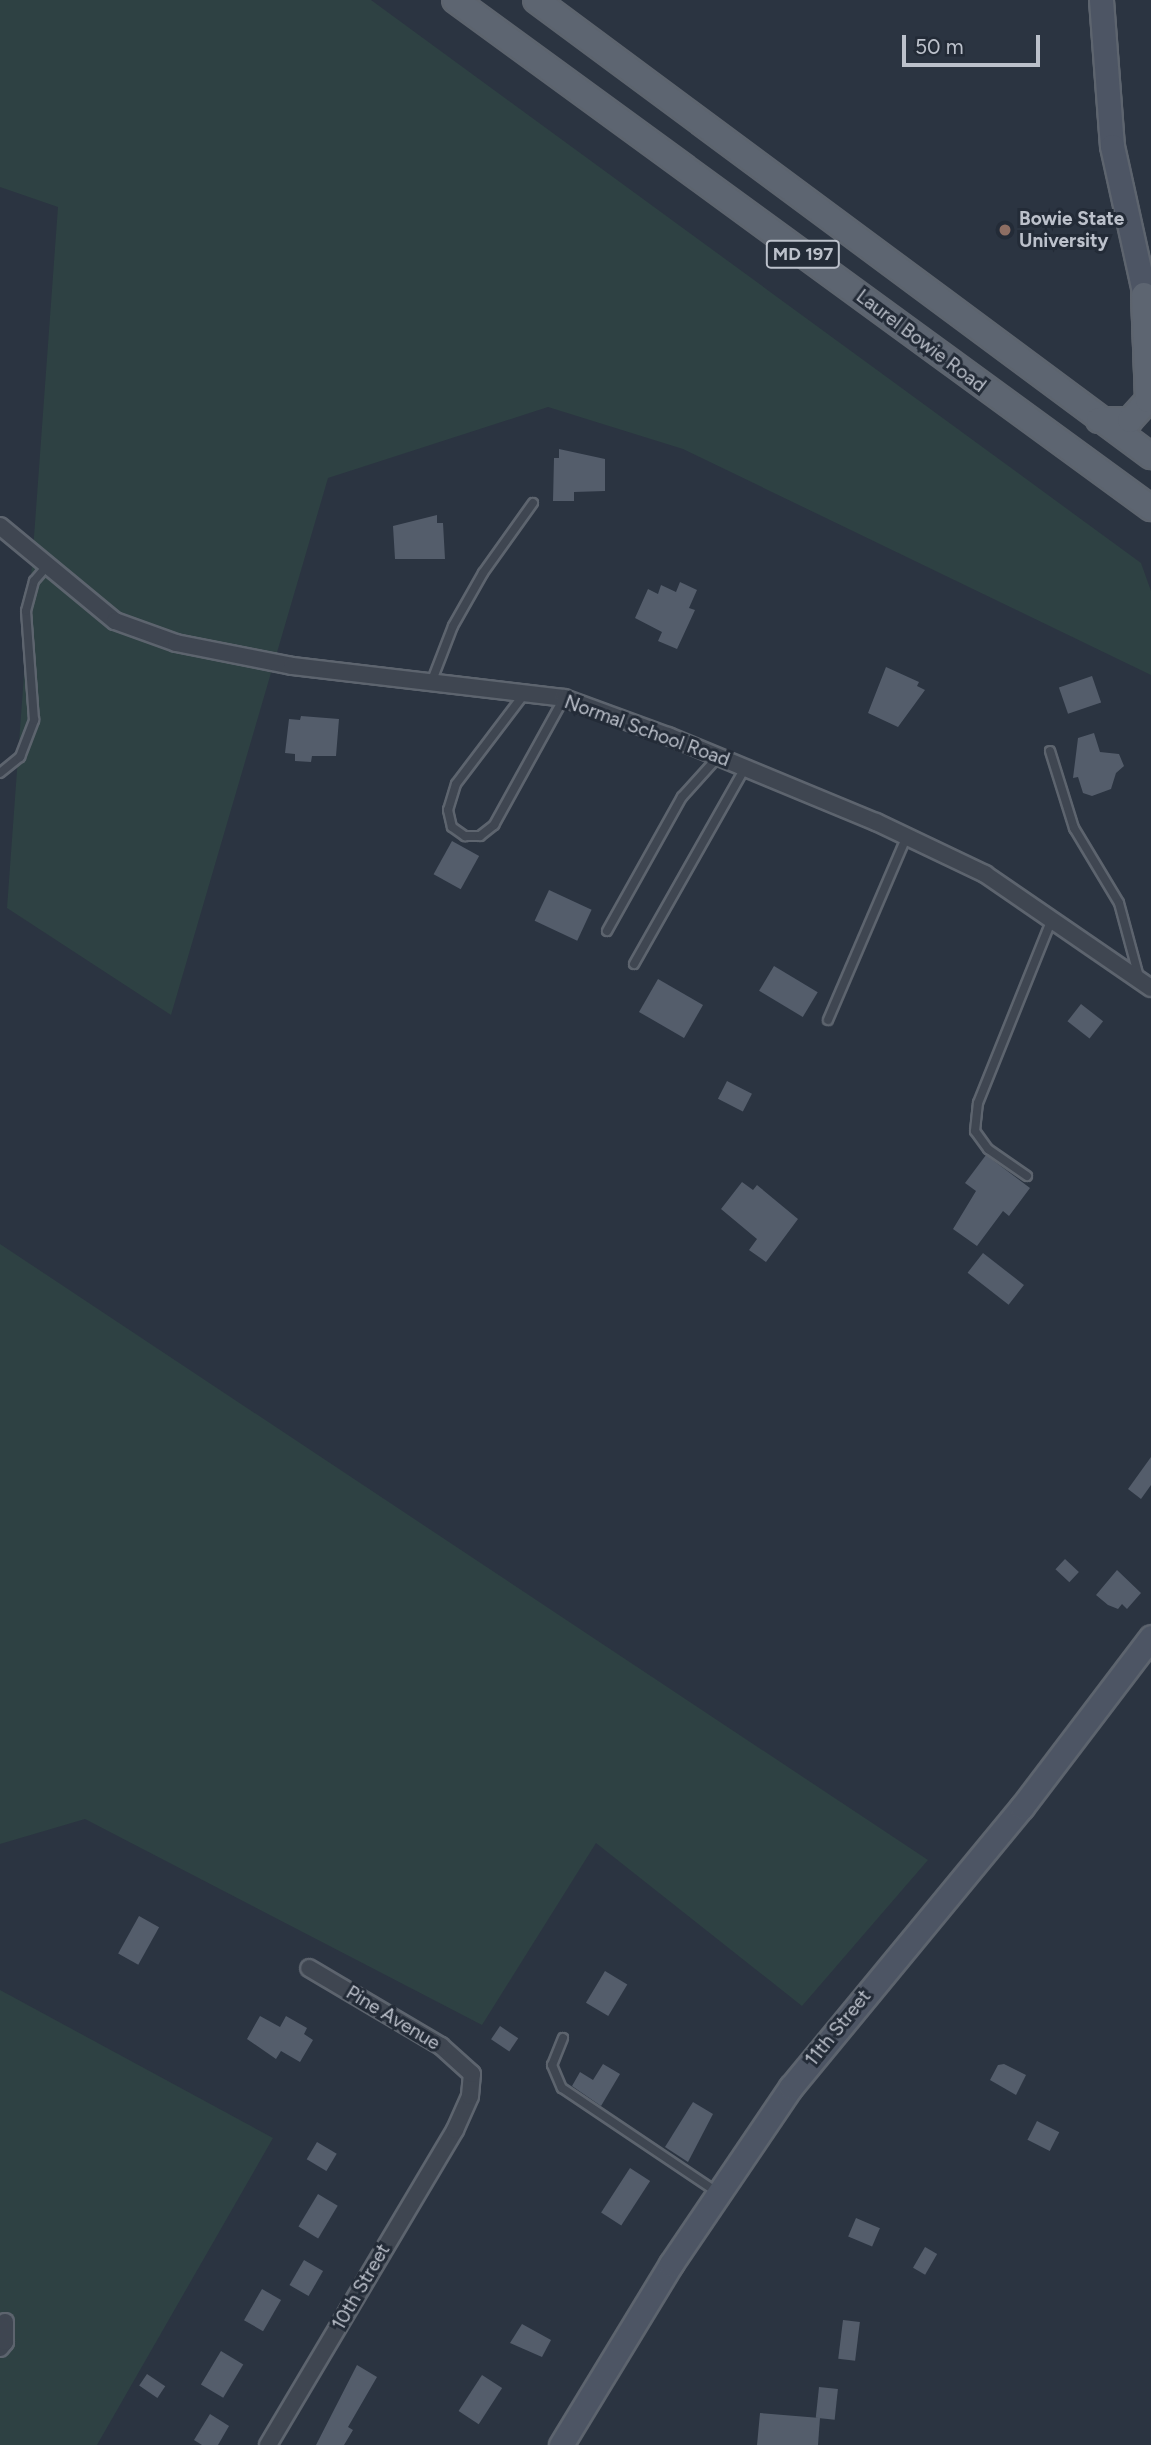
<!DOCTYPE html>
<html>
<head>
<meta charset="utf-8">
<style>
  body { margin:0 }
  #map { position:relative; width:1151px; height:2445px; overflow:hidden; background:#2b3441; font-family:Figtree,sans-serif }
  div>[style] { position:absolute }
  .green>* { inset:0; background:#2e4143 }
  .building>* { inset:0; background:#545d6b; transform-origin:0 0 }
  .roads { filter:drop-shadow(2px 0 #5d646e) drop-shadow(-2px 0 #5d646e) drop-shadow(0 2px #5d646e) drop-shadow(0 -2px #5d646e) }
  .lane>* { height:8px; margin:-4px; padding:0 4px; transform-origin:4px; border-radius:4px; background:#3f4651 }
  .street>* { height:16px; margin:-8px; padding:0 8px; transform-origin:8px; border-radius:8px; background:#3f4651 }
  .secondary>* { height:23px; margin:-11.5px; padding:0 11.5px; transform-origin:11.5px; border-radius:11.5px; background:#4d5564 }
  .primary>* { height:24px; margin:-12px; padding:0 12px; transform-origin:12px; border-radius:12px; background:#5d6571 }
  .dots>* { width:19px; height:19px; translate:-50% -50%; box-sizing:border-box; border:4px solid #232b37; border-radius:50% }
  span { translate:-50% -50%; white-space:nowrap; text-align:center; line-height:1.15; -webkit-text-stroke:6px #232b37; paint-order:stroke }
  .shield-label span { padding:2px 5px; background:#232b37; border:2px solid; border-radius:5px; -webkit-text-stroke-width:0 }
  .shield-label { font-size:18px; color:#bcc1cb; font-weight:700 }
  .poi-label { font-size:19px; color:#bcc1cb; font-weight:700 }
  .left { translate:0 -50%; text-align:left }
  .street-label { font-size:19px; color:#bcc1cb }
  .scale { position:absolute; left:902px; top:35px; width:138px; height:32px; box-sizing:border-box; border:4px solid #bcc1cb; border-top:0; padding-left:9px; font-size:21px; line-height:24px; white-space:nowrap; color:#bcc1cb; -webkit-text-stroke:5px #232b37; paint-order:stroke }
</style>
</head>
<body>
<div id="map">
  <div class="green">
    <div style="clip-path:polygon(0 0,371px 0,1141px 563px,1151px 591px,1151px 675px,683px 449px,548px 407px,328px 478px,171px 1015px,7px 908px,58px 207px,0 187px)"></div>
    <div style="clip-path:polygon(0 1244px,928px 1860px,802px 2006px,596px 1843px,482px 2025px,85px 1819px,0 1844px)"></div>
    <div style="clip-path:polygon(0 1990px,273px 2138px,97px 2445px,0 2445px)"></div>
  </div>
  <div class="building">
    <div style="clip-path:polygon(559px 449px,605px 459px,605px 491px,574px 492px,574px 501px,553px 501px,554px 458px,559px 458px)"></div>
    <div style="clip-path:polygon(437px 515px,437px 523px,443px 523px,445px 559px,395px 559px,393px 526px)"></div>
    <div style="clip-path:polygon(680px 582px,697px 590px,689px 608px,695px 610px,677px 649px,658px 641px,662px 632px,635px 618px,648px 589px,658px 594px,661px 585px,676px 592px)"></div>
    <div style="clip-path:polygon(886px 667px,919px 682px,917px 686px,925px 690px,898px 727px,868px 713px)"></div>
    <div style="left:1092px;top:676px;width:28px;height:35px;rotate:71deg"></div>
    <div style="clip-path:polygon(301px 716px,339px 719px,336px 756px,312px 756px,311px 762px,295px 761px,295px 754px,285px 753px,289px 719px,300px 720px)"></div>
    <div style="clip-path:polygon(1094px 733px,1100px 752px,1119px 754px,1124px 766px,1116px 773px,1111px 789px,1092px 796px,1083px 793px,1078px 777px,1073px 778px,1078px 738px)"></div>
    <div style="left:452px;top:841px;width:31px;height:38px;rotate:29deg"></div>
    <div style="left:549px;top:890px;width:47px;height:34px;rotate:25deg"></div>
    <div style="left:774px;top:966px;width:51px;height:29px;rotate:31deg"></div>
    <div style="left:658px;top:979px;width:52px;height:38px;rotate:30deg"></div>
    <div style="left:1081px;top:1004px;width:28px;height:22px;rotate:38deg"></div>
    <div style="left:727px;top:1081px;width:28px;height:20px;rotate:27deg"></div>
    <div style="clip-path:polygon(986px 1155px,1030px 1188px,1009px 1216px,1003px 1211px,977px 1246px,953px 1229px,976px 1191px,965px 1183px)"></div>
    <div style="clip-path:polygon(742px 1182px,753px 1190px,757px 1185px,798px 1219px,766px 1262px,749px 1250px,757px 1239px,721px 1209px)"></div>
    <div style="left:983px;top:1253px;width:52px;height:25px;rotate:38deg"></div>
    <div style="clip-path:polygon(1151px 1457px,1151px 1485px,1141px 1499px,1128px 1489px)"></div>
    <div style="left:1065px;top:1559px;width:19px;height:14px;rotate:43deg"></div>
    <div style="clip-path:polygon(1117px 1570px,1141px 1593px,1127px 1609px,1122px 1604px,1118px 1609px,1108px 1605px,1096px 1595px)"></div>
    <div style="left:139px;top:1916px;width:23px;height:43px;rotate:29deg"></div>
    <div style="left:605px;top:1971px;width:26px;height:37px;rotate:31deg"></div>
    <div style="clip-path:polygon(260px 2016px,280px 2027px,286px 2016px,307px 2028px,304px 2034px,313px 2040px,300px 2062px,281px 2051px,276px 2059px,247px 2039px)"></div>
    <div style="left:500px;top:2026px;width:22px;height:16px;rotate:34deg"></div>
    <div style="clip-path:polygon(603px 2064px,620px 2074px,601px 2106px,572px 2086px,580px 2072px,593px 2080px)"></div>
    <div style="clip-path:polygon(1004px 2064px,1026px 2075px,1016px 2095px,990px 2080px,998px 2065px)"></div>
    <div style="clip-path:polygon(693px 2102px,713px 2114px,688px 2162px,665px 2147px)"></div>
    <div style="left:1037px;top:2121px;width:25px;height:21px;rotate:27deg"></div>
    <div style="left:317px;top:2142px;width:23px;height:20px;rotate:31deg"></div>
    <div style="left:630px;top:2168px;width:24px;height:53px;rotate:33deg"></div>
    <div style="left:318px;top:2194px;width:23px;height:38px;rotate:31deg"></div>
    <div style="left:856px;top:2218px;width:26px;height:20px;rotate:23deg"></div>
    <div style="left:925px;top:2247px;width:14px;height:24px;rotate:30deg"></div>
    <div style="left:304px;top:2260px;width:22px;height:29px;rotate:30deg"></div>
    <div style="left:262px;top:2289px;width:22px;height:36px;rotate:30deg"></div>
    <div style="left:843px;top:2320px;width:17px;height:39px;rotate:7deg"></div>
    <div style="clip-path:polygon(522px 2324px,551px 2340px,542px 2357px,510px 2343px)"></div>
    <div style="left:221px;top:2351px;width:26px;height:39px;rotate:31deg"></div>
    <div style="clip-path:polygon(357px 2365px,377px 2377px,348px 2427px,353px 2430px,344px 2445px,316px 2445px)"></div>
    <div style="left:147px;top:2374px;width:22px;height:14px;rotate:34deg"></div>
    <div style="left:482px;top:2375px;width:24px;height:43px;rotate:33deg"></div>
    <div style="left:819px;top:2387px;width:19px;height:31px;rotate:6deg"></div>
    <div style="clip-path:polygon(760px 2413px,820px 2418px,818px 2445px,757px 2445px)"></div>
    <div style="clip-path:polygon(210px 2414px,229px 2426px,218px 2445px,202px 2445px,194px 2440px)"></div>
  </div>
  <div class="roads">
    <div class="lane">
      <div style="left:431px;top:683px;width:61px;rotate:-68.9deg"></div>
      <div style="left:453px;top:626px;width:61px;rotate:-60.5deg"></div>
      <div style="left:483px;top:573px;width:86px;rotate:-54.5deg"></div>
      <div style="left:525px;top:693px;width:114px;rotate:127.2deg"></div>
      <div style="left:456px;top:784px;width:27px;rotate:107deg"></div>
      <div style="left:448px;top:810px;width:17px;rotate:77deg"></div>
      <div style="left:452px;top:827px;width:16px;rotate:35deg"></div>
      <div style="left:465px;top:836px;width:15px"></div>
      <div style="left:480px;top:836px;width:18px;rotate:-38deg"></div>
      <div style="left:494px;top:825px;width:145px;rotate:-61.1deg"></div>
      <div style="left:1050px;top:751px;width:81px;rotate:72.7deg"></div>
      <div style="left:1074px;top:828px;width:87px;rotate:59deg"></div>
      <div style="left:1119px;top:903px;width:77px;rotate:74.9deg"></div>
      <div style="left:0;top:773px;width:26px;rotate:-39deg"></div>
      <div style="left:20px;top:757px;width:40px;rotate:-69deg"></div>
      <div style="left:34px;top:720px;width:109px;rotate:-94.2deg"></div>
      <div style="left:26px;top:611px;width:31px;rotate:-75deg"></div>
      <div style="left:34px;top:581px;width:18px;rotate:-49deg"></div>
      <div style="left:607px;top:931px;width:154px;rotate:-60.8deg"></div>
      <div style="left:682px;top:797px;width:54px;rotate:-48deg"></div>
      <div style="left:634px;top:964px;width:225px;rotate:-60.5deg"></div>
      <div style="left:828px;top:1020px;width:200px;rotate:-66.8deg"></div>
      <div style="left:1027px;top:1176px;width:47px;rotate:-145.3deg"></div>
      <div style="left:988px;top:1149px;width:22px;rotate:-126deg"></div>
      <div style="left:975px;top:1131px;width:28px;rotate:-84deg"></div>
      <div style="left:978px;top:1103px;width:198px;rotate:-68.1deg"></div>
      <div style="left:563px;top:2038px;width:29px;rotate:112deg"></div>
      <div style="left:552px;top:2065px;width:25px;rotate:67deg"></div>
      <div style="left:562px;top:2088px;width:187px;rotate:33.9deg"></div>
    </div>
    <div class="street">
      <div style="left:0;top:526px;width:149px;rotate:39.6deg"></div>
      <div style="left:115px;top:621px;width:65px;rotate:19.8deg"></div>
      <div style="left:176px;top:643px;width:118px;rotate:11.2deg"></div>
      <div style="left:292px;top:666px;width:274px;rotate:6.7deg"></div>
      <div style="left:564px;top:698px;width:111px;rotate:20.1deg"></div>
      <div style="left:668px;top:736px;width:225px;rotate:22.5deg"></div>
      <div style="left:876px;top:822px;width:121px;rotate:25.5deg"></div>
      <div style="left:985px;top:874px;width:201px;rotate:34.5deg"></div>
      <div style="left:0;top:2348px;width:8px;rotate:-50deg"></div>
      <div style="left:5px;top:2342px;width:20px;rotate:-90deg"></div>
      <div style="left:268px;top:2445px;width:366px;rotate:-59.3deg"></div>
      <div style="left:455px;top:2130px;width:37px;rotate:-66deg"></div>
      <div style="left:470px;top:2096px;width:22px;rotate:-85deg"></div>
      <div style="left:472px;top:2074px;width:42px;rotate:-137.9deg"></div>
      <div style="left:441px;top:2046px;width:153px;rotate:-149.4deg"></div>
    </div>
    <div class="secondary">
      <div style="left:1101px;top:0;width:146px;rotate:85.7deg"></div>
      <div style="left:1112px;top:146px;width:172px;rotate:77.6deg"></div>
      <div style="left:561px;top:2445px;width:212px;rotate:-58.7deg"></div>
      <div style="left:671px;top:2264px;width:214px;rotate:-55.9deg"></div>
      <div style="left:791px;top:2087px;width:363px;rotate:-50.5deg"></div>
      <div style="left:1022px;top:1807px;width:213px;rotate:-52.8deg"></div>
    </div>
    <div class="primary">
      <div style="left:455px;top:0;width:862px;rotate:36.13deg"></div>
      <div style="left:536px;top:0;width:766px;rotate:36.56deg"></div>
      <div style="left:1099px;top:420px;width:31px"></div>
      <div style="left:1130px;top:420px;width:27px;rotate:-48deg"></div>
      <div style="left:1148px;top:400px;width:105px;rotate:-92.2deg"></div>
    </div>
  </div>
  <div class="dots">
    <div style="left:1005px;top:230px;background:#8d6e63"></div>
  </div>
  <div class="shield-label">
    <span style="left:803px;top:254px">MD 197</span>
  </div>
  <div class="poi-label">
    <span class="left" style="left:1019px;top:230px">Bowie State<br>University</span>
  </div>
  <div class="street-label">
    <span style="left:921px;top:341px;rotate:37deg">Laurel Bowie Road</span>
    <span style="left:647px;top:731px;rotate:20deg">Normal School Road</span>
    <span style="left:393px;top:2018px;rotate:31deg">Pine Avenue</span>
    <span style="left:838px;top:2028px;rotate:-51deg">11th Street</span>
    <span style="left:361px;top:2287px;rotate:-60deg">10th Street</span>
  </div>
  <div class="scale">50 m</div>
</div>
</body>
</html>
